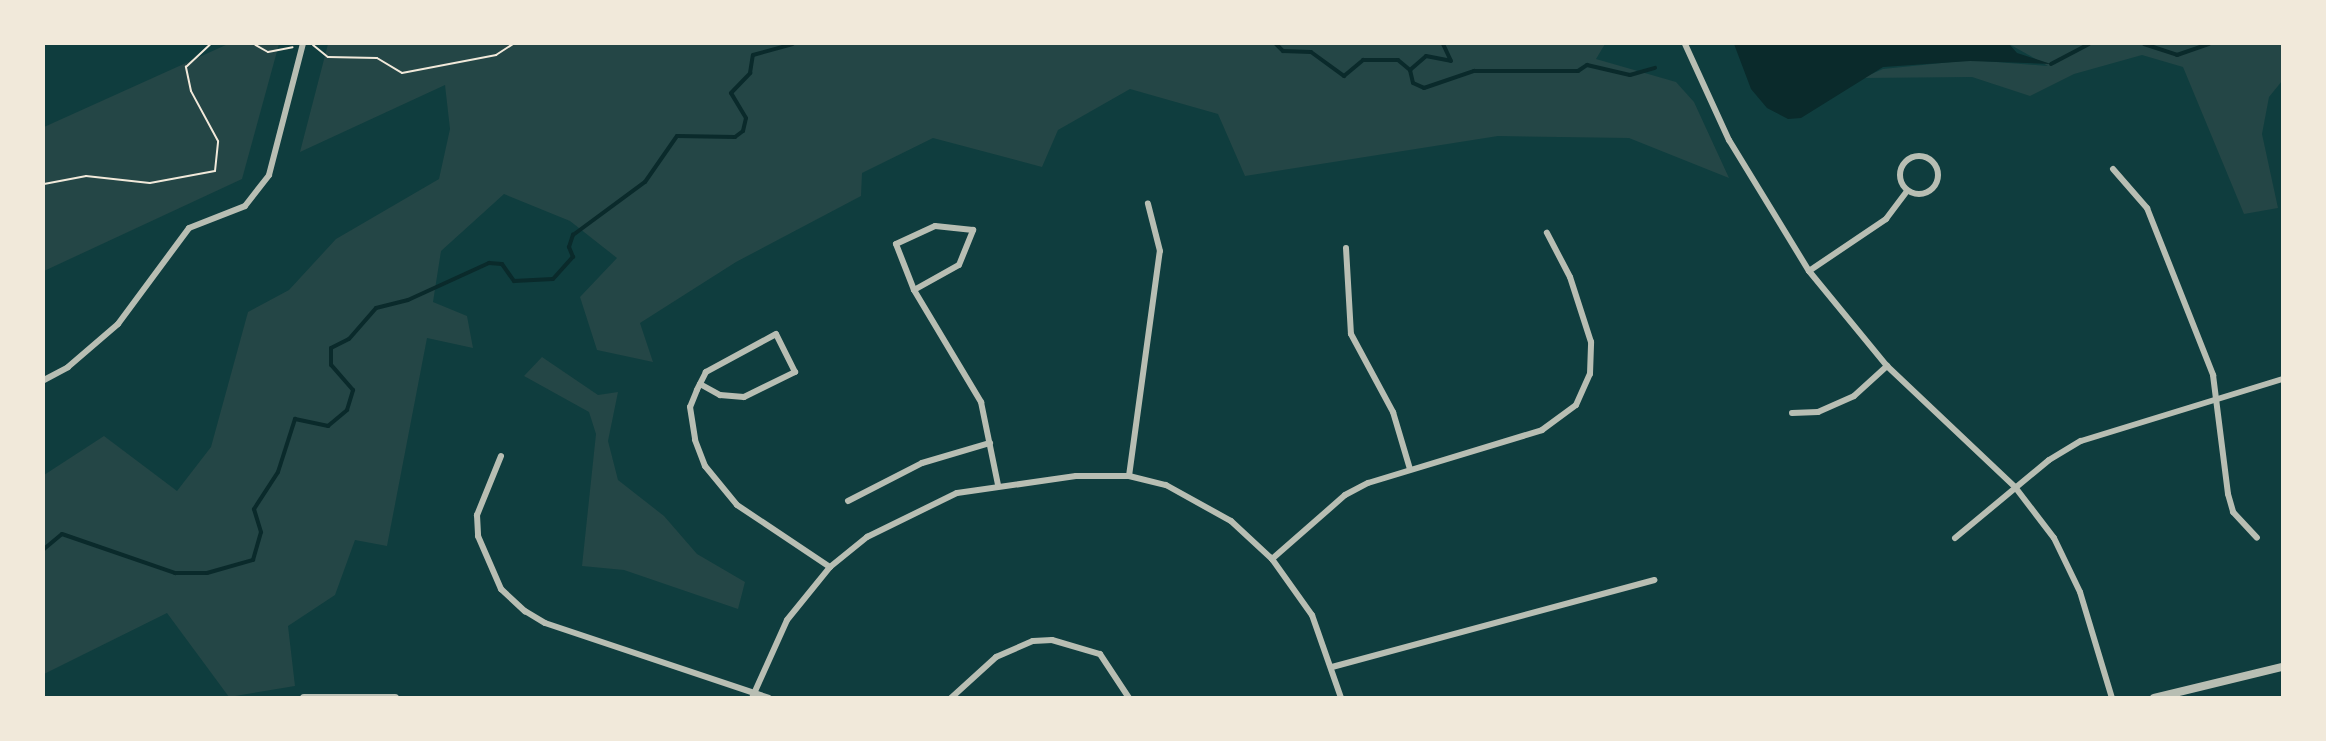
<!DOCTYPE html>
<html>
<head>
<meta charset="utf-8">
<style>
  body { margin:0 }
  #map { position:relative; width:2326px; height:741px; overflow:hidden; background:#0f3d3e; font-family:"Playfair Display",serif }
  div>[style] { position:absolute }
  .green>* { inset:0; background:#244646 }
  .water>* { inset:0; background:#0a2a2b }
  .stream>* { height:4px; margin:-2px; padding:0 2px; transform-origin:2px; border-radius:2px; background:#0a2a2b }
  .path>* { height:2px; margin:-1px; padding:0 1px; transform-origin:1px; border-radius:1px; background:#f1e9da }
  .minor>* { height:6px; margin:-3px; padding:0 3px; transform-origin:3px; border-radius:3px; background:#b8beb3 }
  .minor>.ring { margin:-3px; padding:0; box-sizing:content-box; background:none; border:6px solid #b8beb3; border-radius:50% }
  .tertiary>* { height:8px; margin:-4px; padding:0 4px; transform-origin:4px; border-radius:4px; background:#b8beb3 }
  span { translate:-50% -50%; white-space:nowrap; text-align:center; line-height:1.15; -webkit-text-stroke:6px #f1e9da; paint-order:stroke }
  .frame { position:absolute; inset:0; border:45px solid #f1e9da; pointer-events:none }
</style>
</head>
<body>
<div id="map">
  <div class="green">
    <div style="clip-path:polygon(228px 44px,279px 44px,242px 179px,44px 271px,44px 127px)"></div>
    <div style="clip-path:polygon(328px 44px,1605px 44px,1596px 59px,1676px 82px,1694px 102px,1729px 178px,1629px 138px,1498px 136px,1245px 176px,1218px 114px,1130px 89px,1058px 130px,1042px 167px,933px 138px,862px 173px,861px 196px,736px 262px,640px 323px,653px 362px,597px 350px,580px 297px,617px 258px,570px 221px,504px 194px,441px 251px,433px 302px,467px 316px,473px 348px,427px 338px,387px 546px,355px 540px,335px 595px,288px 626px,295px 686px,229px 697px,167px 613px,44px 674px,44px 475px,104px 436px,177px 491px,211px 447px,248px 312px,289px 290px,336px 239px,439px 179px,450px 129px,445px 85px,300px 152px)"></div>
    <div style="clip-path:polygon(2009px 44px,2282px 44px,2282px 81px,2269px 97px,2262px 134px,2278px 208px,2244px 214px,2183px 67px,2142px 55px,2074px 74px,2030px 96px,1972px 77px,1862px 78px,1883px 69px,1971px 60px,2048px 66px)"></div>
    <div style="clip-path:polygon(542px 357px,598px 395px,618px 392px,608px 441px,618px 480px,664px 516px,697px 554px,745px 582px,738px 609px,624px 570px,582px 566px,596px 434px,589px 412px,524px 376px)"></div>
  </div>
  <div class="water">
    <div style="clip-path:polygon(1734px 44px,2009px 44px,2017px 53px,2051px 64px,1970px 61px,1883px 67px,1801px 118px,1788px 119px,1767px 108px,1751px 89px)"></div>
  </div>
  <div class="stream">
    <div style="left:1276px;top:44px;width:10px;rotate:45deg"></div>
    <div style="left:1283px;top:51px;width:28px;rotate:2deg"></div>
    <div style="left:1311px;top:52px;width:41px;rotate:36deg"></div>
    <div style="left:1344px;top:76px;width:25px;rotate:-40deg"></div>
    <div style="left:1363px;top:60px;width:35px"></div>
    <div style="left:1398px;top:60px;width:16px;rotate:40deg"></div>
    <div style="left:1410px;top:70px;width:13px;rotate:77deg"></div>
    <div style="left:1413px;top:83px;width:12px;rotate:24deg"></div>
    <div style="left:1424px;top:88px;width:53px;rotate:-18.8deg"></div>
    <div style="left:1474px;top:71px;width:104px"></div>
    <div style="left:1578px;top:71px;width:11px;rotate:-34deg"></div>
    <div style="left:1587px;top:65px;width:44px;rotate:13.1deg"></div>
    <div style="left:1630px;top:75px;width:26px;rotate:-16deg"></div>
    <div style="left:2144px;top:44px;width:35px;rotate:18deg"></div>
    <div style="left:2177px;top:55px;width:34px;rotate:-19deg"></div>
    <div style="left:2051px;top:64px;width:43px;rotate:-27.8deg"></div>
    <div style="left:1410px;top:70px;width:21px;rotate:-41deg"></div>
    <div style="left:1426px;top:56px;width:25px;rotate:11deg"></div>
    <div style="left:1451px;top:61px;width:19px;rotate:-115deg"></div>
    <div style="left:44px;top:549px;width:23px;rotate:-40deg"></div>
    <div style="left:62px;top:534px;width:120px;rotate:19deg"></div>
    <div style="left:175px;top:573px;width:32px"></div>
    <div style="left:207px;top:573px;width:48px;rotate:-15.8deg"></div>
    <div style="left:253px;top:560px;width:29px;rotate:-74deg"></div>
    <div style="left:261px;top:532px;width:24px;rotate:-107deg"></div>
    <div style="left:254px;top:509px;width:44px;rotate:-57deg"></div>
    <div style="left:278px;top:472px;width:56px;rotate:-72.2deg"></div>
    <div style="left:295px;top:419px;width:34px;rotate:12deg"></div>
    <div style="left:328px;top:426px;width:25px;rotate:-40deg"></div>
    <div style="left:347px;top:410px;width:21px;rotate:-73deg"></div>
    <div style="left:353px;top:390px;width:33px;rotate:-131deg"></div>
    <div style="left:331px;top:365px;width:17px;rotate:-90deg"></div>
    <div style="left:331px;top:348px;width:20px;rotate:-27deg"></div>
    <div style="left:349px;top:339px;width:41px;rotate:-48.9deg"></div>
    <div style="left:376px;top:308px;width:33px;rotate:-14deg"></div>
    <div style="left:408px;top:300px;width:89px;rotate:-24.6deg"></div>
    <div style="left:489px;top:263px;width:13px;rotate:4deg"></div>
    <div style="left:502px;top:264px;width:21px;rotate:55deg"></div>
    <div style="left:514px;top:281px;width:39px;rotate:-3deg"></div>
    <div style="left:553px;top:279px;width:30px;rotate:-48deg"></div>
    <div style="left:573px;top:257px;width:11px;rotate:-112deg"></div>
    <div style="left:569px;top:247px;width:13px;rotate:-72deg"></div>
    <div style="left:573px;top:235px;width:89px;rotate:-36.4deg"></div>
    <div style="left:645px;top:182px;width:56px;rotate:-55.2deg"></div>
    <div style="left:677px;top:136px;width:58px;rotate:1deg"></div>
    <div style="left:735px;top:137px;width:10px;rotate:-37deg"></div>
    <div style="left:743px;top:131px;width:13px;rotate:-77deg"></div>
    <div style="left:746px;top:118px;width:29px;rotate:-121deg"></div>
    <div style="left:731px;top:93px;width:28px;rotate:-46deg"></div>
    <div style="left:750px;top:73px;width:18px;rotate:-81deg"></div>
    <div style="left:753px;top:55px;width:41px;rotate:-15.4deg"></div>
  </div>
  <div class="path">
    <div style="left:254px;top:44px;width:16px;rotate:30deg"></div>
    <div style="left:268px;top:52px;width:25px;rotate:-11deg"></div>
    <div style="left:313px;top:45px;width:19px;rotate:39deg"></div>
    <div style="left:328px;top:57px;width:49px;rotate:1.2deg"></div>
    <div style="left:377px;top:58px;width:29px;rotate:31deg"></div>
    <div style="left:402px;top:73px;width:96px;rotate:-10.8deg"></div>
    <div style="left:496px;top:55px;width:20px;rotate:-33deg"></div>
    <div style="left:44px;top:184px;width:43px;rotate:-10.8deg"></div>
    <div style="left:86px;top:176px;width:64px;rotate:6.2deg"></div>
    <div style="left:150px;top:183px;width:66px;rotate:-10.5deg"></div>
    <div style="left:215px;top:171px;width:30px;rotate:-84deg"></div>
    <div style="left:218px;top:141px;width:57px;rotate:-118.4deg"></div>
    <div style="left:191px;top:91px;width:25px;rotate:-102deg"></div>
    <div style="left:186px;top:67px;width:34px;rotate:-43deg"></div>
  </div>
  <div class="minor">
    <div style="left:1685px;top:44px;width:106px;rotate:65.4deg"></div>
    <div style="left:1729px;top:140px;width:153px;rotate:58.6deg"></div>
    <div style="left:1809px;top:271px;width:123px;rotate:50.6deg"></div>
    <div style="left:1887px;top:366px;width:176px;rotate:43.4deg"></div>
    <div style="left:2015px;top:487px;width:64px;rotate:52.6deg"></div>
    <div style="left:2054px;top:538px;width:60px;rotate:64.3deg"></div>
    <div style="left:2080px;top:592px;width:111px;rotate:73.2deg"></div>
    <div class="ring" style="left:1900px;top:156px;width:32px;height:32px"></div>
    <div style="left:2113px;top:169px;width:52px;rotate:48.9deg"></div>
    <div style="left:2147px;top:208px;width:180px;rotate:68.4deg"></div>
    <div style="left:2213px;top:375px;width:120px;rotate:82.8deg"></div>
    <div style="left:2228px;top:494px;width:19px;rotate:74deg"></div>
    <div style="left:2233px;top:512px;width:35px;rotate:47deg"></div>
    <div style="left:1346px;top:248px;width:86px;rotate:86.7deg"></div>
    <div style="left:1351px;top:334px;width:89px;rotate:61.7deg"></div>
    <div style="left:1393px;top:412px;width:59px;rotate:73.4deg"></div>
    <div style="left:1809px;top:271px;width:93px;rotate:-34deg"></div>
    <div style="left:1886px;top:219px;width:35px;rotate:-53deg"></div>
    <div style="left:914px;top:290px;width:51px;rotate:-29.1deg"></div>
    <div style="left:959px;top:265px;width:38px;rotate:-68deg"></div>
    <div style="left:973px;top:230px;width:38px;rotate:-174deg"></div>
    <div style="left:935px;top:226px;width:43px;rotate:155.2deg"></div>
    <div style="left:896px;top:244px;width:49px;rotate:68.6deg"></div>
    <div style="left:914px;top:290px;width:131px;rotate:59.1deg"></div>
    <div style="left:981px;top:402px;width:85px;rotate:78.4deg"></div>
    <div style="left:44px;top:380px;width:27px;rotate:-28deg"></div>
    <div style="left:68px;top:367px;width:66px;rotate:-40.7deg"></div>
    <div style="left:118px;top:324px;width:119px;rotate:-53.5deg"></div>
    <div style="left:189px;top:228px;width:60px;rotate:-21.4deg"></div>
    <div style="left:245px;top:206px;width:39px;rotate:-52deg"></div>
    <div style="left:269px;top:175px;width:135px;rotate:-75.5deg"></div>
    <div style="left:700px;top:384px;width:23px;rotate:29deg"></div>
    <div style="left:720px;top:395px;width:24px;rotate:5deg"></div>
    <div style="left:744px;top:397px;width:57px;rotate:-26.1deg"></div>
    <div style="left:795px;top:372px;width:42px;rotate:-116.6deg"></div>
    <div style="left:776px;top:334px;width:80px;rotate:151.5deg"></div>
    <div style="left:706px;top:372px;width:20px;rotate:117deg"></div>
    <div style="left:697px;top:390px;width:18px;rotate:112deg"></div>
    <div style="left:690px;top:407px;width:33px;rotate:81deg"></div>
    <div style="left:695px;top:440px;width:28px;rotate:69deg"></div>
    <div style="left:705px;top:466px;width:50px;rotate:50.6deg"></div>
    <div style="left:737px;top:505px;width:112px;rotate:33.7deg"></div>
    <div style="left:1792px;top:413px;width:26px;rotate:-2deg"></div>
    <div style="left:1818px;top:412px;width:39px;rotate:-24deg"></div>
    <div style="left:1854px;top:396px;width:45px;rotate:-42.3deg"></div>
    <div style="left:501px;top:456px;width:64px;rotate:112.1deg"></div>
    <div style="left:477px;top:515px;width:21px;rotate:87deg"></div>
    <div style="left:478px;top:536px;width:58px;rotate:66.5deg"></div>
    <div style="left:501px;top:589px;width:33px;rotate:43deg"></div>
    <div style="left:525px;top:611px;width:23px;rotate:31deg"></div>
    <div style="left:545px;top:623px;width:236px;rotate:18.5deg"></div>
    <div style="left:1129px;top:476px;width:227px;rotate:-82.2deg"></div>
    <div style="left:1160px;top:251px;width:49px;rotate:-104.3deg"></div>
    <div style="left:848px;top:501px;width:83px;rotate:-27.2deg"></div>
    <div style="left:922px;top:463px;width:71px;rotate:-16.4deg"></div>
    <div style="left:1955px;top:538px;width:122px;rotate:-39.7deg"></div>
    <div style="left:2049px;top:460px;width:37px;rotate:-31deg"></div>
    <div style="left:2081px;top:441px;width:210px;rotate:-17.1deg"></div>
    <div style="left:1272px;top:559px;width:97px;rotate:-41.2deg"></div>
    <div style="left:1345px;top:495px;width:26px;rotate:-28deg"></div>
    <div style="left:1368px;top:483px;width:182px;rotate:-16.9deg"></div>
    <div style="left:1542px;top:430px;width:42px;rotate:-36.3deg"></div>
    <div style="left:1576px;top:405px;width:34px;rotate:-66deg"></div>
    <div style="left:1590px;top:374px;width:32px;rotate:-88deg"></div>
    <div style="left:1591px;top:342px;width:68px;rotate:-107.9deg"></div>
    <div style="left:1570px;top:277px;width:50px;rotate:-117.6deg"></div>
    <div style="left:1332px;top:667px;width:334px;rotate:-15.1deg"></div>
    <div style="left:752px;top:698px;width:85px;rotate:-65.8deg"></div>
    <div style="left:787px;top:620px;width:68px;rotate:-50.9deg"></div>
    <div style="left:830px;top:567px;width:48px;rotate:-39deg"></div>
    <div style="left:867px;top:537px;width:100px;rotate:-26.1deg"></div>
    <div style="left:957px;top:493px;width:120px;rotate:-8.1deg"></div>
    <div style="left:1076px;top:476px;width:53px"></div>
    <div style="left:1129px;top:476px;width:38px;rotate:14deg"></div>
    <div style="left:1166px;top:485px;width:74px;rotate:29deg"></div>
    <div style="left:1231px;top:521px;width:56px;rotate:42.8deg"></div>
    <div style="left:1272px;top:559px;width:69px;rotate:54.5deg"></div>
    <div style="left:1312px;top:615px;width:88px;rotate:70.7deg"></div>
    <div style="left:951px;top:698px;width:61px;rotate:-42.3deg"></div>
    <div style="left:996px;top:657px;width:40px;rotate:-23.4deg"></div>
    <div style="left:1033px;top:641px;width:19px;rotate:-3deg"></div>
    <div style="left:1052px;top:640px;width:50px;rotate:16.3deg"></div>
    <div style="left:1100px;top:654px;width:53px;rotate:56.6deg"></div>
  </div>
  <div class="tertiary">
    <div style="left:304px;top:698px;width:91px"></div>
    <div style="left:2154px;top:698px;width:132px;rotate:-13.6deg"></div>
  </div>
  <div class="frame"></div>
</div>
</body>
</html>
